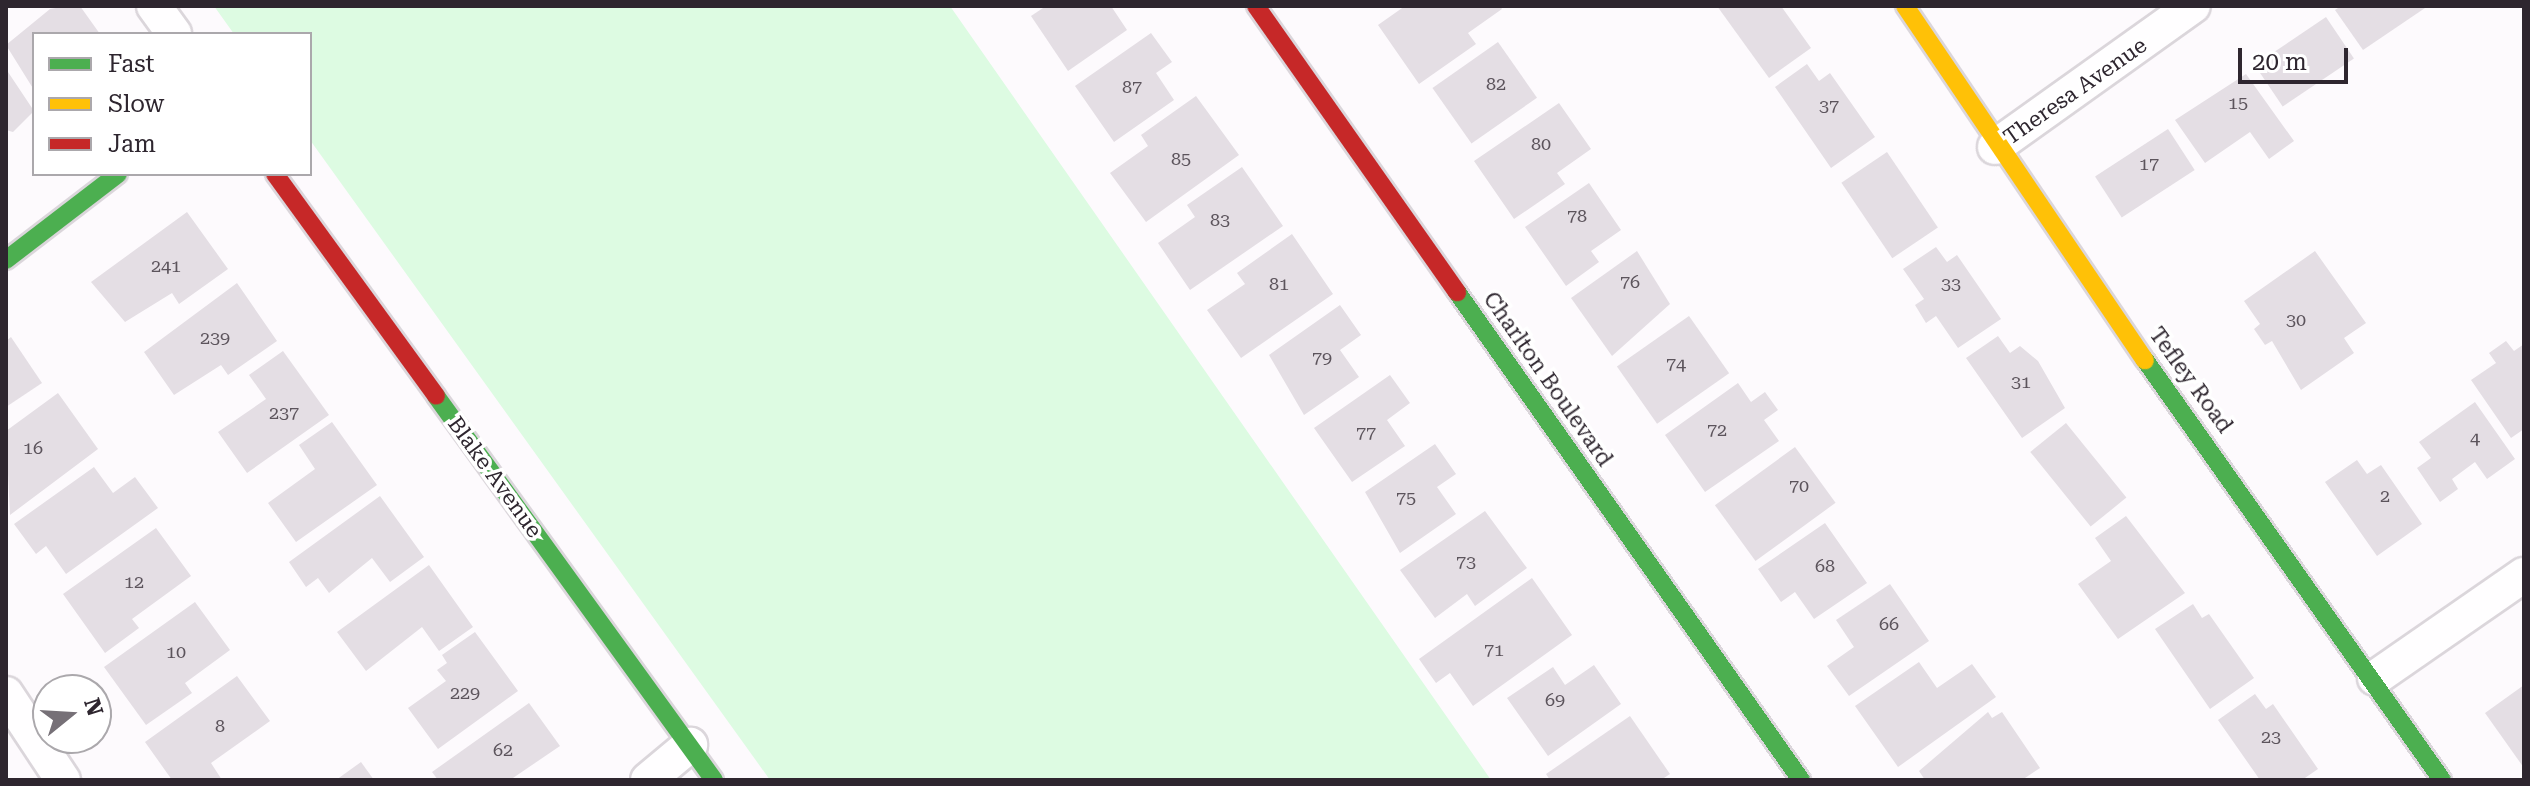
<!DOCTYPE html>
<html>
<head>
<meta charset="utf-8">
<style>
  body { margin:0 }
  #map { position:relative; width:2530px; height:786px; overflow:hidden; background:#fdfafd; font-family:"Roboto Serif",serif }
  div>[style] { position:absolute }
  .green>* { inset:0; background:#ddfbe2 }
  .building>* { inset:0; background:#e4dee4; transform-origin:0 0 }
  .roads { filter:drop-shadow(2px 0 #dbd6db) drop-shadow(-2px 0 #dbd6db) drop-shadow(0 2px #dbd6db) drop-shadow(0 -2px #dbd6db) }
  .street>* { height:34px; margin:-17px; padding:0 17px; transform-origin:17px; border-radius:17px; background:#fffeff }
  .fast>* { height:18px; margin:-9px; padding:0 9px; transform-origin:9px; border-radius:9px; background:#4caf50 }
  .slow>* { height:18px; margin:-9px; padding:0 9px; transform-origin:9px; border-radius:9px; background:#ffc107 }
  .jam>* { height:18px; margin:-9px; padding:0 9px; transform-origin:9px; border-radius:9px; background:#c62828 }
  span { translate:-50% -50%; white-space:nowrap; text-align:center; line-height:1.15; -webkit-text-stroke:7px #fff; paint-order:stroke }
  .number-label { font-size:18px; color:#5c545c }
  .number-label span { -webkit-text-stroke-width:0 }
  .street-label { font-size:22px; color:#2e262f }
  .frame { position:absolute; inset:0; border:8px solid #2e262f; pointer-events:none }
  .legend { position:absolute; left:32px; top:32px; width:280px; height:144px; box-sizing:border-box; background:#fff; border:2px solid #aba8ac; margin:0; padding:10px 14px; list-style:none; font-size:24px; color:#2e262f }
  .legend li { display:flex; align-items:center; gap:16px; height:40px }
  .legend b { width:40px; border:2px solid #aba8ac }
  .north { position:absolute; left:32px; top:674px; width:80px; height:80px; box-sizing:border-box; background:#fff; border:2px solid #aba8ac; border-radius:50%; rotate:72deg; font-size:22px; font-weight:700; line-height:32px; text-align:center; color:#2e262f }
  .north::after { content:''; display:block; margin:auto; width:28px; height:36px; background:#767077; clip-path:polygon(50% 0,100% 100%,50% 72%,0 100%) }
  .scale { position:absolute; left:2238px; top:48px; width:110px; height:36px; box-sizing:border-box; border:4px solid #2e262f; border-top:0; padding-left:10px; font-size:24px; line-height:28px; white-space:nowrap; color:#2e262f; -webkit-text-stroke:6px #fff; paint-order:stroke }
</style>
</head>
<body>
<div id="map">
  <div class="green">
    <div style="clip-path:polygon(214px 6px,950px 6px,1491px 780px,770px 780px,310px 140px,310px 34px,234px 34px)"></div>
  </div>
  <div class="building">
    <div style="clip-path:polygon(67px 6px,80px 6px,100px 34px,34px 34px,34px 90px,6px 45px,50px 9px)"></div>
    <div style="clip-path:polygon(1046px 6px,1111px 6px,1127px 30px,1068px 71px,1031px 16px)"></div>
    <div style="clip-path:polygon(1405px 6px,1500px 6px,1502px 9px,1468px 33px,1476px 44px,1419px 84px,1378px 25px)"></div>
    <div style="clip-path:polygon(1717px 6px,1781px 6px,1811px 48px,1769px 78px)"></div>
    <div style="clip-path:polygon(2341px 6px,2428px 6px,2363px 50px,2335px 10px)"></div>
    <div style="left:2326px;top:17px;width:50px;height:86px;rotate:56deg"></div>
    <div style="clip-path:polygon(1151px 33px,1172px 62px,1156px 73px,1174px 100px,1114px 142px,1075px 86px)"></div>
    <div style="left:1498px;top:42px;width:68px;height:80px;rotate:55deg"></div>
    <div style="clip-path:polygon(1807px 64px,1819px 81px,1830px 73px,1875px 137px,1831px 168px,1775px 87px)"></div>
    <div style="clip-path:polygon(6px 69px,34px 111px,13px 132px,6px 130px)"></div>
    <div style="clip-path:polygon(2246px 74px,2294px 141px,2269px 159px,2250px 132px,2205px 163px,2175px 120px)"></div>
    <div style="clip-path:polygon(1196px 96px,1239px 155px,1146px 222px,1110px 173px,1148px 146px,1141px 135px)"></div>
    <div style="clip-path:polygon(1559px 103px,1591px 149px,1557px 173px,1565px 184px,1514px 219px,1474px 161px)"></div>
    <div style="left:2168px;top:129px;width:49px;height:87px;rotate:57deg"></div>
    <div style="left:1887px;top:152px;width:91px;height:55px;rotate:56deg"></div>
    <div style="clip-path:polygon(1242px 167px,1283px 226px,1190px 290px,1158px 243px,1195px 217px,1187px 205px)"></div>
    <div style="clip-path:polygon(1589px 183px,1621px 230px,1591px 251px,1599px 262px,1566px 286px,1525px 227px)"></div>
    <div style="clip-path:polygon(187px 212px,228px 269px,179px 304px,172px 293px,125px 322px,91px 282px)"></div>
    <div style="clip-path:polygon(1292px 234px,1333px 294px,1241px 358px,1207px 310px,1245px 284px,1237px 273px)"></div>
    <div style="clip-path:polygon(1936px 247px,1947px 262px,1957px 255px,2001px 319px,1958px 348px,1936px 316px,1926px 323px,1915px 305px,1924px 299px,1903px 269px)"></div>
    <div style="clip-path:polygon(1637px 251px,1670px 304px,1612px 356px,1571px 298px)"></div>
    <div style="clip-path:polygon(2315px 251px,2366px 323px,2344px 338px,2354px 353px,2301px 390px,2272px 341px,2265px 345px,2254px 329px,2260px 324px,2244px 301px)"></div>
    <div style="clip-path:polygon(237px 283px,277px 341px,228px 375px,221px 365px,174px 395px,144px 352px)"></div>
    <div style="clip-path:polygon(1340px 305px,1361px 335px,1340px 350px,1359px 377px,1304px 415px,1269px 355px)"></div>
    <div style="left:1689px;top:316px;width:70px;height:88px;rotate:55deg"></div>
    <div style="clip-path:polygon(1998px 336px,2010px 353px,2020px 346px,2038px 361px,2065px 408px,2022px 438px,1966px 358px)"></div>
    <div style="clip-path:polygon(11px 337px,42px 383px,6px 407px,6px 341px)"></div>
    <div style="clip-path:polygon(2506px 341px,2514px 351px,2524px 344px,2524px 429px,2511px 438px,2471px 380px,2496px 363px,2489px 353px)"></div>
    <div style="clip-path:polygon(283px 351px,329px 415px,247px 473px,218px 432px,266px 399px,249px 375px)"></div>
    <div style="clip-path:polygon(1390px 375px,1410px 403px,1387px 420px,1405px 446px,1352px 482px,1314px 428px)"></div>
    <div style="clip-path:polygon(1738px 383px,1751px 402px,1765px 392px,1778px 410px,1764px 420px,1779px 441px,1705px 492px,1665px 435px)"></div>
    <div style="clip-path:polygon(58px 393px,98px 449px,10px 515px,6px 431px)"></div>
    <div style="clip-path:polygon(2475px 402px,2515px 459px,2487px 479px,2475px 462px,2452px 479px,2458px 489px,2440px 502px,2417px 468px,2431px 458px,2419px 442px)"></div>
    <div style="clip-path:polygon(332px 422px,377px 485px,296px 542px,268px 503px,315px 469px,299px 445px)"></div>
    <div style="left:2066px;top:423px;width:96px;height:46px;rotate:51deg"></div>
    <div style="clip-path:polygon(1435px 444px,1456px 474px,1437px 487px,1456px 514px,1400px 553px,1365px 492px)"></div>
    <div style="left:1795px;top:447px;width:69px;height:99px;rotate:54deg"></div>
    <div style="clip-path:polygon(2357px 460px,2367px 474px,2381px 465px,2422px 524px,2377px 556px,2325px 482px)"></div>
    <div style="clip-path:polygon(94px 467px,113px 493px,135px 477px,158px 508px,66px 574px,46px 546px,36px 554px,14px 524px)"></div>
    <div style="clip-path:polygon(380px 496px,424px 557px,390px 582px,372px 558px,329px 593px,318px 578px,306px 587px,289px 562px)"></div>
    <div style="clip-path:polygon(1485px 511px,1527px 568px,1475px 606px,1467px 594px,1435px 618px,1400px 570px)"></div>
    <div style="clip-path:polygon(2126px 516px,2185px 593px,2118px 639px,2078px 584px,2111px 561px,2095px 538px)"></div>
    <div style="clip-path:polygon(1825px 523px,1867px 583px,1814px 619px,1795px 592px,1781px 602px,1758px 569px)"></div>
    <div style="clip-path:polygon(156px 528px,191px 576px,132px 619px,139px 628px,105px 653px,63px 594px)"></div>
    <div style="clip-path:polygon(429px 565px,473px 627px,439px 651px,422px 627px,366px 671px,337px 632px)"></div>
    <div style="clip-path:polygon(1532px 578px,1572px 635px,1473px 706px,1450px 673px,1436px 683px,1419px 659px)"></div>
    <div style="clip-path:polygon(1890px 584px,1929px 641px,1849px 696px,1827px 666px,1854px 647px,1836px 620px)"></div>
    <div style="clip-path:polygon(195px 602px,230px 650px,185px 683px,192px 693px,146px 725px,104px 667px)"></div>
    <div style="clip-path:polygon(2193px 604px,2202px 618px,2209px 614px,2254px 678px,2210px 709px,2155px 629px)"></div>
    <div style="clip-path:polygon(475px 632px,518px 691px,438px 749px,408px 708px,446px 681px,437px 670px,447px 663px,442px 655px)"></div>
    <div style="clip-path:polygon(1919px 662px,1937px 688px,1972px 664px,1996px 697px,1898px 767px,1855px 706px)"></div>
    <div style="clip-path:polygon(1594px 665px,1621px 704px,1548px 756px,1507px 698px,1553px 667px,1565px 685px)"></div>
    <div style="clip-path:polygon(237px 676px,270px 721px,211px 763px,222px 780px,172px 780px,145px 742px)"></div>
    <div style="clip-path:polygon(2524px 685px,2524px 768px,2485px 713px)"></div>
    <div style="clip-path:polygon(2255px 694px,2266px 709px,2273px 704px,2318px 769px,2302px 780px,2260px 780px,2218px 720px)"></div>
    <div style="clip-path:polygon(529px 703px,560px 746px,510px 780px,438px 780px,432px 772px)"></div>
    <div style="clip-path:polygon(1988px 712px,1992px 718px,2002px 712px,2040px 768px,2022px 780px,1925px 780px,1919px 771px)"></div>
    <div style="clip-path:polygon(1630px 716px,1670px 774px,1661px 780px,1550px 780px,1546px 774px)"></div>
    <div style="clip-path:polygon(361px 762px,374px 780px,336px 780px)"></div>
  </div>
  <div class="roads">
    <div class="street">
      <div style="left:154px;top:6px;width:34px;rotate:54deg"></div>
      <div style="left:1995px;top:147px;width:243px;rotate:-35.5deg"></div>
      <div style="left:2375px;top:678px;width:181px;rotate:-34.7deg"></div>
      <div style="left:6px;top:694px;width:103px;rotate:56.5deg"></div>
      <div style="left:648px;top:780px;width:55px;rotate:-39.8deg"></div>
    </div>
    <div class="fast">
      <div style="left:6px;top:260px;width:141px;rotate:-37.5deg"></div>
      <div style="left:1457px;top:292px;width:597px;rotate:54.82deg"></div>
      <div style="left:2145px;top:360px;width:514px;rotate:54.73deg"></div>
      <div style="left:436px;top:396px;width:474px;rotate:54.1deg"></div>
    </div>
    <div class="slow">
      <div style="left:1905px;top:6px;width:428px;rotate:55.9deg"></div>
    </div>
    <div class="jam">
      <div style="left:1256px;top:6px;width:350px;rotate:54.9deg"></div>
      <div style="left:275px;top:174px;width:274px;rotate:54deg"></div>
    </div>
  </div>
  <div class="number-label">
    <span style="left:1496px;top:84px">82</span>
    <span style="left:1132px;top:87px">87</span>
    <span style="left:2238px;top:103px">15</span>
    <span style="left:1829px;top:106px">37</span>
    <span style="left:1541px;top:144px">80</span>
    <span style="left:1181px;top:159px">85</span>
    <span style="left:2149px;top:164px">17</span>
    <span style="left:1577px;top:216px">78</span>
    <span style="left:1220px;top:220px">83</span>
    <span style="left:166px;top:266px">241</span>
    <span style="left:1630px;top:282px">76</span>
    <span style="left:1279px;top:284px">81</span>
    <span style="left:1951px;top:284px">33</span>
    <span style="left:2296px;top:320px">30</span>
    <span style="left:215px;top:338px">239</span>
    <span style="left:1322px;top:358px">79</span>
    <span style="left:1676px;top:364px">74</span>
    <span style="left:2021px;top:382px">31</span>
    <span style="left:284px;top:413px">237</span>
    <span style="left:1717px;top:430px">72</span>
    <span style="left:1366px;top:433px">77</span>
    <span style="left:2475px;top:438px">4</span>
    <span style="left:33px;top:448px">16</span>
    <span style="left:1799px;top:486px">70</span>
    <span style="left:2385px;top:496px">2</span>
    <span style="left:1406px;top:498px">75</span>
    <span style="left:1466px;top:562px">73</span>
    <span style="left:1825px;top:566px">68</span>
    <span style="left:134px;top:582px">12</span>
    <span style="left:1889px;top:624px">66</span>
    <span style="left:1494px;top:650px">71</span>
    <span style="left:176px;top:652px">10</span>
    <span style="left:465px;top:693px">229</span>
    <span style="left:1555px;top:700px">69</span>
    <span style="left:220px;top:726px">8</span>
    <span style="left:2271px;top:737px">23</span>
    <span style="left:503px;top:750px">62</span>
  </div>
  <div class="street-label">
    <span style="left:2075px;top:91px;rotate:-35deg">Theresa Avenue</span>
    <span style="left:1548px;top:379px;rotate:55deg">Charlton Boulevard</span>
    <span style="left:2191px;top:380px;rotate:54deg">Tefley Road</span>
    <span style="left:495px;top:477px;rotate:54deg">Blake Avenue</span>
  </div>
  <div class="frame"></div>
  <ul class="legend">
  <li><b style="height:10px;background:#4caf50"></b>Fast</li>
  <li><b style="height:10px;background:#ffc107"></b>Slow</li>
  <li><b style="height:10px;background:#c62828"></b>Jam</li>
  </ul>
  <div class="north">N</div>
  <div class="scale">20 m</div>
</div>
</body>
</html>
